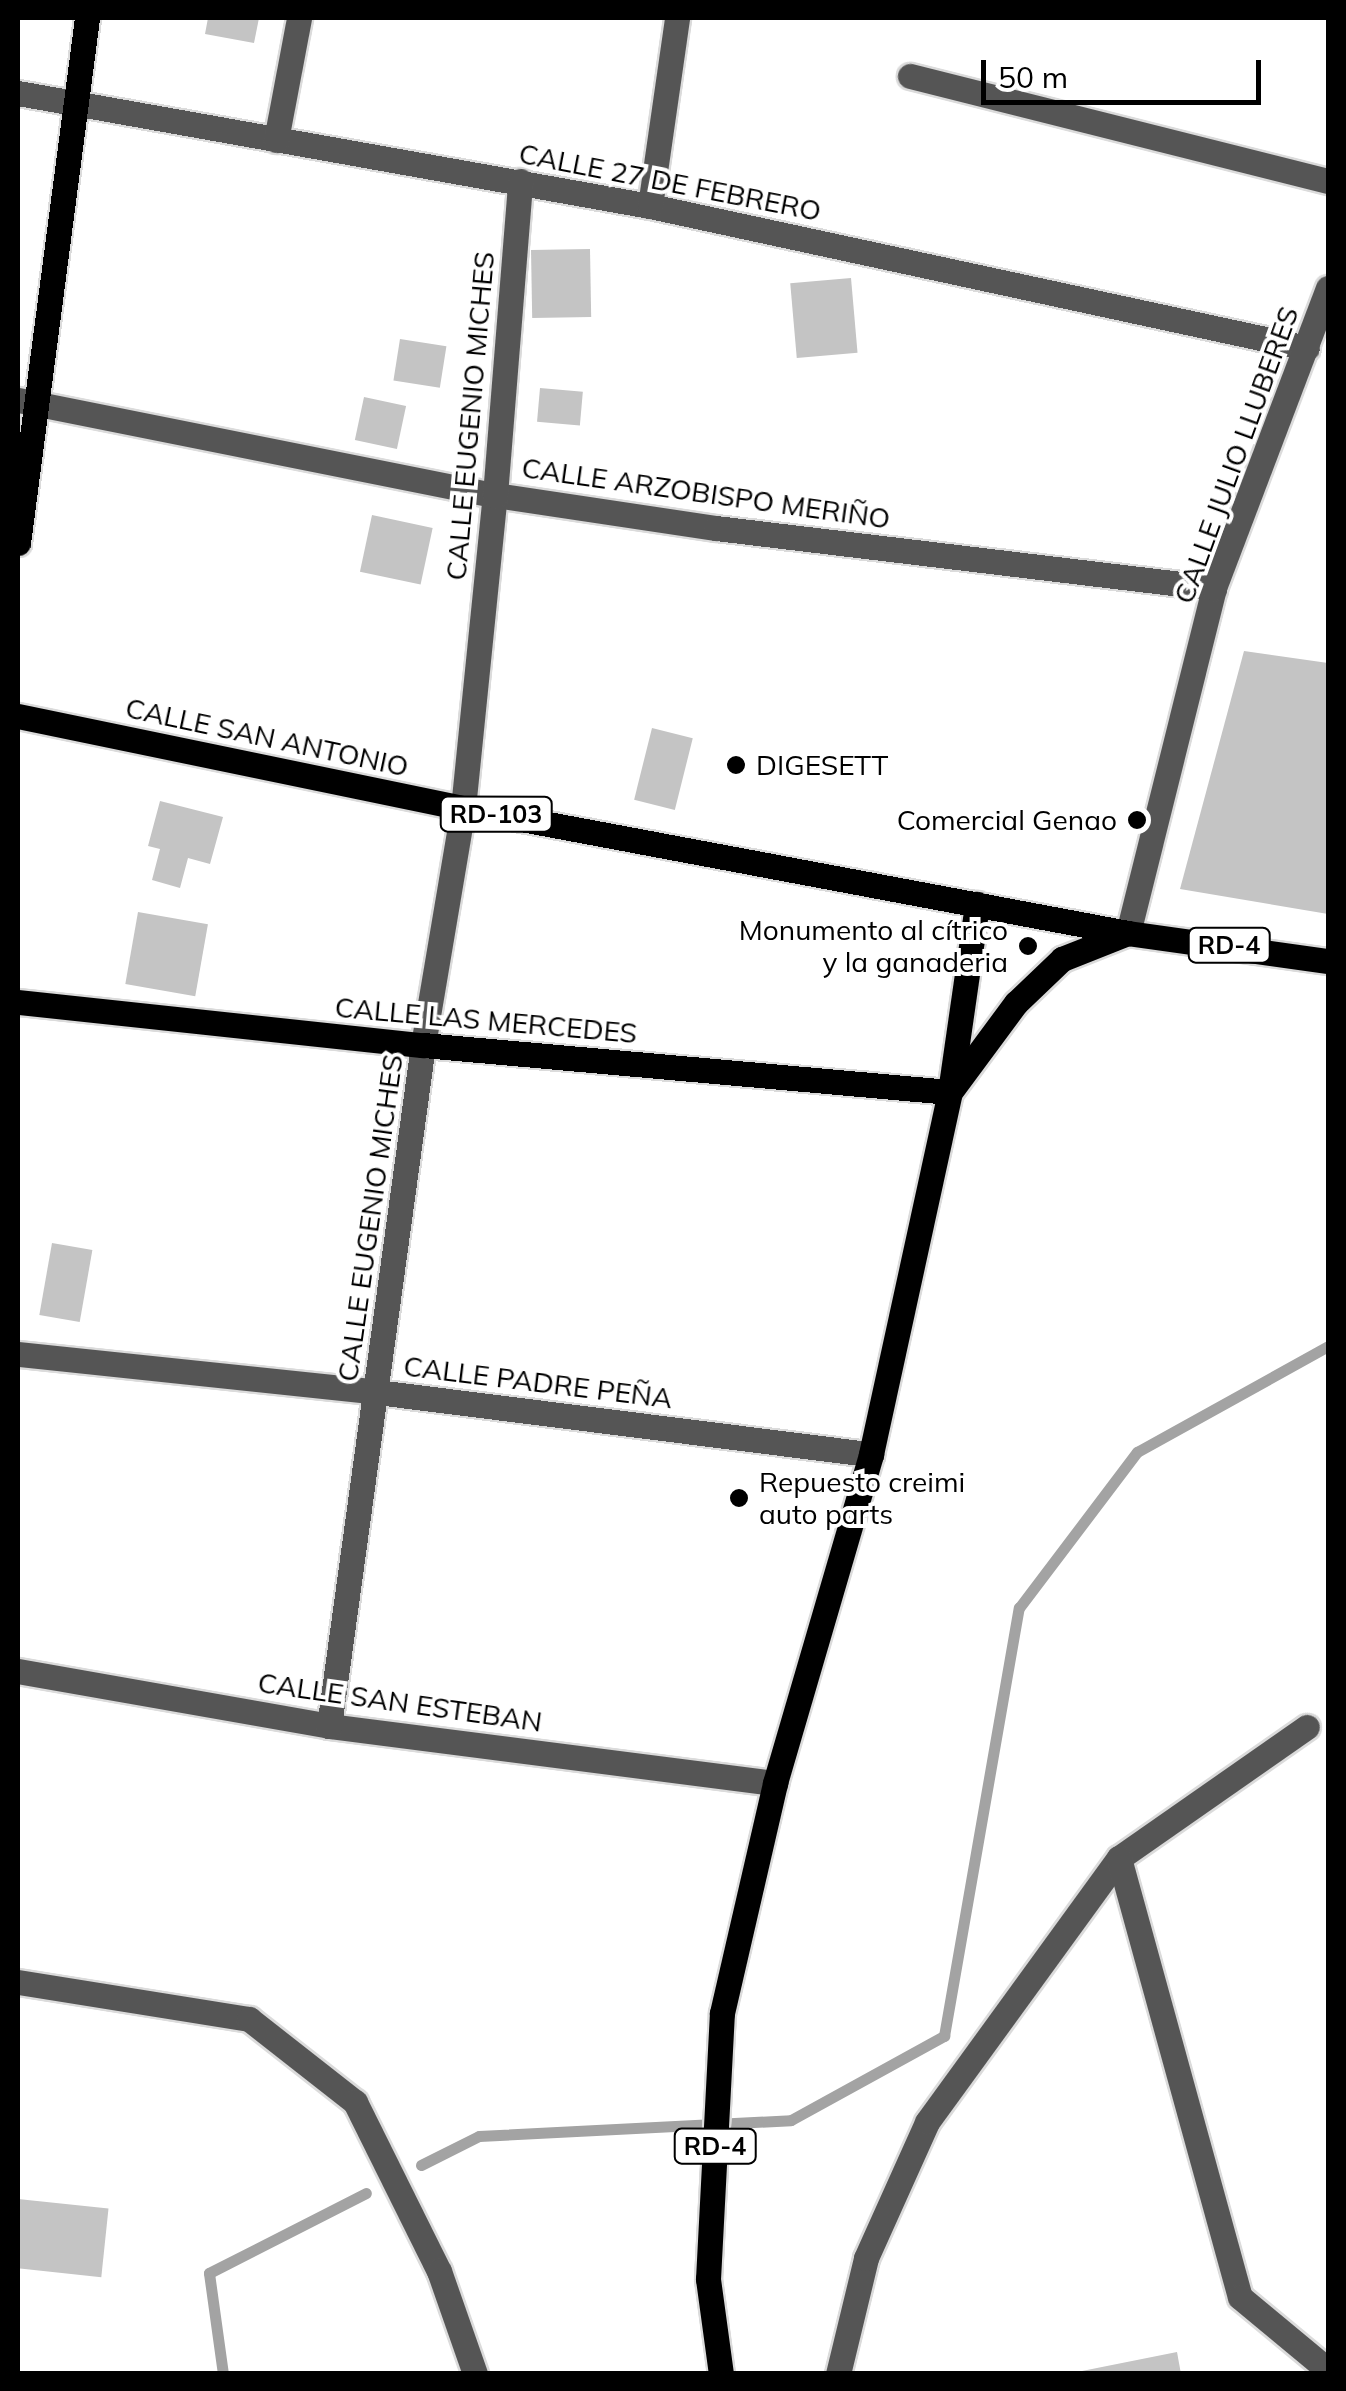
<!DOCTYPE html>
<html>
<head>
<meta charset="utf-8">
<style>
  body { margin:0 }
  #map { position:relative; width:1346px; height:2391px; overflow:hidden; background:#fff; font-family:Mulish,sans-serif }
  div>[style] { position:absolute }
  .stream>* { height:11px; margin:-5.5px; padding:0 5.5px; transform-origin:5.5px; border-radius:5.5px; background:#a3a3a3 }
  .building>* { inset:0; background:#c4c4c4; transform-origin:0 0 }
  .roads { filter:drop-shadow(2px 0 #dbdbdb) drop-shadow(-2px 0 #dbdbdb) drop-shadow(0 2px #dbdbdb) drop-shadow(0 -2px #dbdbdb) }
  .minor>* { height:25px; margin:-12.5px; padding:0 12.5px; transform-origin:12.5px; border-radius:12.5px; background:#555 }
  .major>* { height:25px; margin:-12.5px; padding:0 12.5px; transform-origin:12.5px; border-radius:12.5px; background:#000 }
  .dots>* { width:28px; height:28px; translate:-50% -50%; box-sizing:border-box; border:5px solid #fff; border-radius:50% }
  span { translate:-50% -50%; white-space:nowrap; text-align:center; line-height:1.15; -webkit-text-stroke:8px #fff; paint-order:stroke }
  .shield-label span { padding:2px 8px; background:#fff; border:2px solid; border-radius:8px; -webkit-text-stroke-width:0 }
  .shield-label { font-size:25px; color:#000; font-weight:700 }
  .street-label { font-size:28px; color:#000 }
  .poi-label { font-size:28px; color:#000 }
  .left { translate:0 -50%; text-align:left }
  .right { translate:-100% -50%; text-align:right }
  .frame { position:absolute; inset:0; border:20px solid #000; pointer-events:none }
  .scale { position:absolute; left:981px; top:60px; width:280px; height:45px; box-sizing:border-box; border:5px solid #000; border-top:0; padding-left:12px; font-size:30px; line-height:35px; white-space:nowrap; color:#000; -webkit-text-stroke:8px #fff; paint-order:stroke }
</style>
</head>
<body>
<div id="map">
  <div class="stream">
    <div style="left:421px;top:2165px;width:65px;rotate:-26.6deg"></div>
    <div style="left:479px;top:2136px;width:312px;rotate:-2.9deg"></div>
    <div style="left:791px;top:2120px;width:175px;rotate:-28.8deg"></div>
    <div style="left:944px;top:2036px;width:435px;rotate:-80.1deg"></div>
    <div style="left:1019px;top:1608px;width:196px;rotate:-52.9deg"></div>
    <div style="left:1137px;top:1452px;width:218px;rotate:-29deg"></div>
    <div style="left:223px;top:2374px;width:102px;rotate:-97.9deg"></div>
    <div style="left:209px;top:2273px;width:176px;rotate:-27deg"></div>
  </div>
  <div class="building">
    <div style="clip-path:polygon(208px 18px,259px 18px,254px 43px,205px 34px)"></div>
    <div style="left:590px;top:249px;width:68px;height:59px;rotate:89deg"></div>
    <div style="left:851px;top:278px;width:75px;height:61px;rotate:85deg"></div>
    <div style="left:400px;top:339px;width:47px;height:42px;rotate:9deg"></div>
    <div style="left:540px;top:388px;width:43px;height:34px;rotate:5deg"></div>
    <div style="left:364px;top:397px;width:43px;height:44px;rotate:12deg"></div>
    <div style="left:372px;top:515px;width:62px;height:58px;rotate:12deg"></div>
    <div style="clip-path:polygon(1244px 651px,1328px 663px,1328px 914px,1180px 889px)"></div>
    <div style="left:652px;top:728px;width:42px;height:74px;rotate:14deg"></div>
    <div style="clip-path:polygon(160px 801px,223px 817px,210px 864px,188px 858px,180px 888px,152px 880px,160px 849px,148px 846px)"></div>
    <div style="left:138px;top:912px;width:71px;height:73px;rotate:10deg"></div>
    <div style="left:52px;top:1243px;width:41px;height:73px;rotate:10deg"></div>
    <div style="left:18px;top:2199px;width:91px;height:69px;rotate:6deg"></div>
    <div style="clip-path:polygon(1177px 2352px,1181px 2374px,1077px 2374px,1077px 2372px)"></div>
  </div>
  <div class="roads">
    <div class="minor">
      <div style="left:910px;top:76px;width:431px;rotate:14.1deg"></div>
      <div style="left:18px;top:93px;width:642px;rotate:10.14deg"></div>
      <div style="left:650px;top:206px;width:672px;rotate:12.2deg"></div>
      <div style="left:276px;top:140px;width:124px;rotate:-79.3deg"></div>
      <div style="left:650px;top:206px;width:190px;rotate:-81.8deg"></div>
      <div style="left:18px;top:400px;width:486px;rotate:11.3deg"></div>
      <div style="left:495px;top:495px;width:223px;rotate:8.5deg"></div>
      <div style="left:716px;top:528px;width:502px;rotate:6.87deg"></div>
      <div style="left:1128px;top:933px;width:356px;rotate:-76deg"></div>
      <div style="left:1214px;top:588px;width:321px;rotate:-69.2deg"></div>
      <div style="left:18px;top:1354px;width:361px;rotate:6deg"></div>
      <div style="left:377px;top:1392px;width:498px;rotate:7.2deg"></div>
      <div style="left:18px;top:1671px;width:316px;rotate:10deg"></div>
      <div style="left:329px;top:1726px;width:450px;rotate:7.3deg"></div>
      <div style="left:329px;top:1726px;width:687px;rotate:-82.14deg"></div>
      <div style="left:423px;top:1045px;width:240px;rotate:-80.4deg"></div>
      <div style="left:463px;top:808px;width:315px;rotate:-84.2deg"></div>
      <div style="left:495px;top:495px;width:315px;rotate:-85.4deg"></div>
      <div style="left:1119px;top:1858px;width:229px;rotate:-34.9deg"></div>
      <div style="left:18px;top:1982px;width:234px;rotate:9.1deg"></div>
      <div style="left:249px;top:2019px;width:135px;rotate:38.1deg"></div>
      <div style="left:355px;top:2102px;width:189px;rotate:63.6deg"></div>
      <div style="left:439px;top:2271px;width:109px;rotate:70.7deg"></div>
      <div style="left:838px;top:2374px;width:119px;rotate:-76.4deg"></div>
      <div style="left:866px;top:2258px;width:149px;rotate:-65.8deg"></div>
      <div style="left:927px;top:2122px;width:326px;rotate:-54deg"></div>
      <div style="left:1119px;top:1858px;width:455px;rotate:74.6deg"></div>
      <div style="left:1240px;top:2297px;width:114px;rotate:39.7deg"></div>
    </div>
    <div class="major">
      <div style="left:18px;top:543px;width:530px;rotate:-82.51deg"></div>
      <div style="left:18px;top:716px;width:454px;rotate:11.7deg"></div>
      <div style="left:463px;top:808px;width:677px;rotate:10.65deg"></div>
      <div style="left:1128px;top:933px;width:202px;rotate:8deg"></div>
      <div style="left:18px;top:1002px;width:407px;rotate:6.1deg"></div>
      <div style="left:423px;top:1045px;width:529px;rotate:5.1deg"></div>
      <div style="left:953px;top:1088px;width:106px;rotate:-53.5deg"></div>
      <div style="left:1016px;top:1003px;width:64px;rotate:-43.7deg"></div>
      <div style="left:1062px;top:959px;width:71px;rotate:-21.5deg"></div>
      <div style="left:721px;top:2374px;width:96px;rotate:-97.8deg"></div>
      <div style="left:708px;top:2279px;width:266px;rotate:-87deg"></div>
      <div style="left:722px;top:2013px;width:236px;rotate:-77deg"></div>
      <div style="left:775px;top:1783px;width:343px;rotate:-73.7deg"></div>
      <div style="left:871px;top:1454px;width:371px;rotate:-77.7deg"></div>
      <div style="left:950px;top:1092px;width:190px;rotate:-81.8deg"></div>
    </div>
  </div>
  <div class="dots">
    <div style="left:736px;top:765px;background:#000"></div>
    <div style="left:1137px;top:820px;background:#000"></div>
    <div style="left:1028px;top:946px;background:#000"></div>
    <div style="left:739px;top:1498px;background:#000"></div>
  </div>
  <div class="shield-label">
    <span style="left:496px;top:814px">RD-103</span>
    <span style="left:1229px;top:945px">RD-4</span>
    <span style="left:715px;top:2146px">RD-4</span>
  </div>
  <div class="street-label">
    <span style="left:670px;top:182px;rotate:11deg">CALLE 27 DE FEBRERO</span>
    <span style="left:470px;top:416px;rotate:-85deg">CALLE EUGENIO MICHES</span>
    <span style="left:1236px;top:455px;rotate:-70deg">CALLE JULIO LLUBERES</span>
    <span style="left:706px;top:493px;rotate:8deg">CALLE ARZOBISPO MERIÑO</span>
    <span style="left:267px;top:737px;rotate:12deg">CALLE SAN ANTONIO</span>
    <span style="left:486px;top:1020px;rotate:5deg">CALLE LAS MERCEDES</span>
    <span style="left:370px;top:1218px;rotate:-82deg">CALLE EUGENIO MICHES</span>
    <span style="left:538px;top:1382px;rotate:7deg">CALLE PADRE PEÑA</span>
    <span style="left:400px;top:1702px;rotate:8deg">CALLE SAN ESTEBAN</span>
  </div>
  <div class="poi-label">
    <span class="left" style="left:756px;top:765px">DIGESETT</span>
    <span class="right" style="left:1117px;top:820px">Comercial Genao</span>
    <span class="right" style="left:1008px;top:946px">Monumento al cítrico<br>y la ganaderia</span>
    <span class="left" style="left:759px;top:1498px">Repuesto creimi<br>auto parts</span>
  </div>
  <div class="frame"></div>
  <div class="scale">50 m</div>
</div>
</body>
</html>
